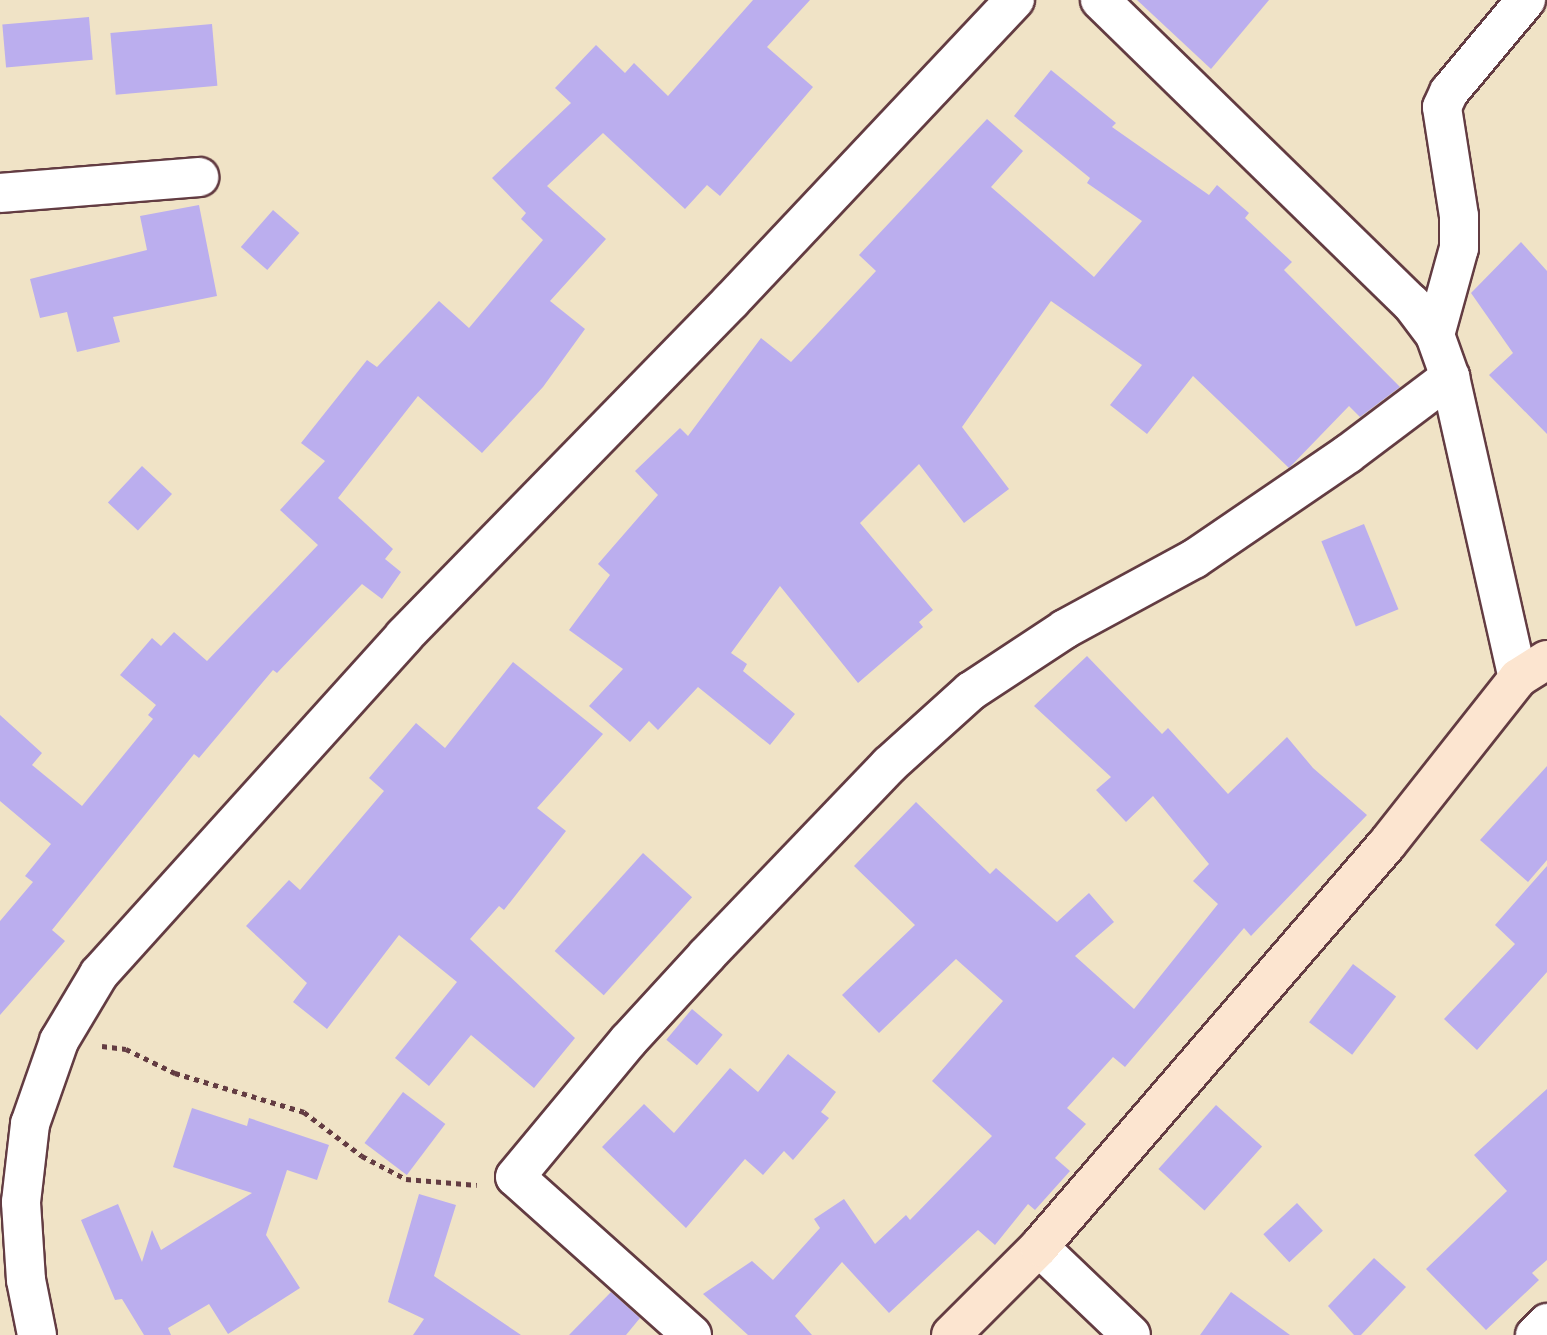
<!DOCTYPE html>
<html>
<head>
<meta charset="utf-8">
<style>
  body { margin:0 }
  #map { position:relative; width:1547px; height:1335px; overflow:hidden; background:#f0e3c6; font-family:Vollkorn,serif }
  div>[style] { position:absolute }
  .building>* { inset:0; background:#bbaeee; transform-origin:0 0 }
  .path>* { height:4.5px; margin-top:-2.25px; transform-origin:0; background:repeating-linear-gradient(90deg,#633c42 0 5px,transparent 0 10px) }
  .roads { filter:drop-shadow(2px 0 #633c42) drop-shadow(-2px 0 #633c42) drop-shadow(0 2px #633c42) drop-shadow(0 -2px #633c42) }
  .street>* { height:38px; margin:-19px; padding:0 19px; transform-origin:19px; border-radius:19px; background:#fff }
  .secondary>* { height:38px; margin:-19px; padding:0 19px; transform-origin:19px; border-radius:19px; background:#fce5d0 }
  span { translate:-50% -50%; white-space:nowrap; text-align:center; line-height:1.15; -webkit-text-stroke:5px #fdfcf7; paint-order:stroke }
</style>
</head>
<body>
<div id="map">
  <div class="building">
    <div style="clip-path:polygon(753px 0,810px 0,767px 47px,813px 87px,720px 196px,707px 185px,685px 209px,603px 133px,547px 186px,606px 239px,550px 301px,585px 329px,543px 387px,482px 453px,418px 396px,338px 498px,393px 549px,385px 559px,401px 572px,382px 599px,362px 584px,277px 673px,273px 670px,199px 758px,194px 754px,52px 930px,65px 941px,0 1015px,0 921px,33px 882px,25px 876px,51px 844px,0 801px,0 715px,42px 753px,32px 765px,82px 806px,153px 719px,148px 715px,156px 705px,120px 675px,152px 638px,161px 646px,174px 632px,207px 661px,318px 545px,280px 510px,325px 461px,301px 443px,367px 360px,377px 367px,439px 301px,469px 328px,543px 240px,521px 219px,526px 213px,492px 178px,571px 103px,555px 88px,596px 45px,625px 73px,634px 63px,668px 96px)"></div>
    <div style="clip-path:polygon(1137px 0,1269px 0,1211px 69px)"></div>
    <div style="left:89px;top:17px;width:43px;height:87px;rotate:85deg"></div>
    <div style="left:212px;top:24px;width:62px;height:102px;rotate:85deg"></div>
    <div style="clip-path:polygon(1051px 70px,1116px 123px,1112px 127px,1209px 195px,1217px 185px,1249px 213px,1245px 218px,1292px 262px,1284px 270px,1400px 387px,1360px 417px,1349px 406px,1289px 468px,1193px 376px,1147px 434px,1110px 405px,1142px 365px,1051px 301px,962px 427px,1009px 489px,964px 523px,919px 464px,860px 523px,933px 610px,919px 622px,923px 627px,858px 683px,780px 586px,731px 653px,747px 664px,743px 671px,795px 714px,770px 745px,698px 687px,658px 730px,649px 721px,630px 742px,589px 706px,623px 669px,569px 630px,610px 575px,598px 564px,658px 495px,635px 471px,680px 428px,688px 436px,761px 338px,791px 362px,876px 271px,859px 255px,987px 119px,1023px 151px,991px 187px,1094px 277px,1142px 221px,1087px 183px,1090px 178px,1014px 116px)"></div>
    <div style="clip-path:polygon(199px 205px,217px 296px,113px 317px,120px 342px,77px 352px,67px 312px,40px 318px,30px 279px,147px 250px,140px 216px)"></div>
    <div style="left:273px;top:210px;width:35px;height:49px;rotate:41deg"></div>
    <div style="clip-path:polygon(1521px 242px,1547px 271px,1547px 434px,1489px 375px,1513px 353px,1471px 293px)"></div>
    <div style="left:142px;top:466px;width:41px;height:50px;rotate:43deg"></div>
    <div style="left:1364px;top:524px;width:92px;height:46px;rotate:68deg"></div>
    <div style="clip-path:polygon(1087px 656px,1162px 734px,1168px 728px,1228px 794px,1287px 737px,1313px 768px,1367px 815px,1251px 936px,1244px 928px,1125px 1067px,1113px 1057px,1067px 1108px,1086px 1124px,1055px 1158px,1070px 1171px,1035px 1210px,1028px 1204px,995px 1245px,978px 1230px,889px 1313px,842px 1262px,795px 1316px,812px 1335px,748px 1335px,703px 1294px,752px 1261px,773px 1280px,820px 1228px,814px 1219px,844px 1199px,875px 1244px,906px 1215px,910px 1220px,992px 1136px,932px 1081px,1003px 1001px,956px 959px,879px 1033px,842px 995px,915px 925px,854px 866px,916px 802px,990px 874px,996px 868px,1057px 922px,1089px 893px,1114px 922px,1075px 956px,1134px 1009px,1218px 904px,1193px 881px,1209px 864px,1153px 796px,1126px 822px,1096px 790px,1111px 777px,1034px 706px)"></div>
    <div style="clip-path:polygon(513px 662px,603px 734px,537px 808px,566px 831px,504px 910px,499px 906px,470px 939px,575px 1038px,534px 1088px,471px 1035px,429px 1086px,395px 1058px,457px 982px,399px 935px,327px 1029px,293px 1002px,307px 983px,246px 926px,289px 880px,300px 890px,384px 791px,369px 778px,416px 723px,445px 748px)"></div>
    <div style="clip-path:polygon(1547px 766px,1547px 860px,1528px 882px,1480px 840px)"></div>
    <div style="left:643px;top:853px;width:66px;height:132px;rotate:42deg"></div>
    <div style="clip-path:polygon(1547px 866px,1547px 972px,1477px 1050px,1444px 1019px,1515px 944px,1495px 925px)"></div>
    <div style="left:1353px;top:964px;width:54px;height:73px;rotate:37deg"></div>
    <div style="left:692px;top:1009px;width:40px;height:40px;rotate:40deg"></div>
    <div style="clip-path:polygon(788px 1054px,836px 1092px,821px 1112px,829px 1118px,793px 1160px,784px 1151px,763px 1175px,745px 1159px,686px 1228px,602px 1147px,644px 1104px,674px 1133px,730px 1068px,758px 1092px)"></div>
    <div style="clip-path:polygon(1547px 1089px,1547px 1260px,1532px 1273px,1539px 1280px,1486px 1330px,1426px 1269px,1507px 1191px,1474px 1155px)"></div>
    <div style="left:403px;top:1092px;width:53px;height:64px;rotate:37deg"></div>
    <div style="left:1216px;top:1105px;width:62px;height:86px;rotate:42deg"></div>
    <div style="clip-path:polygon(192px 1108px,247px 1126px,249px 1118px,329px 1145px,317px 1180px,287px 1170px,266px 1235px,300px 1288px,228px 1334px,209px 1304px,168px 1328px,171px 1335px,144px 1335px,122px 1299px,115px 1300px,81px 1220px,118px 1204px,142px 1262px,152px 1230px,161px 1250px,252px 1193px,173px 1167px)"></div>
    <div style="clip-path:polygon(419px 1194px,456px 1205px,434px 1276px,521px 1335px,413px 1335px,424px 1319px,388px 1302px)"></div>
    <div style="left:1297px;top:1203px;width:38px;height:46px;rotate:47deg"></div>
    <div style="clip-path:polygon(1374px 1258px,1406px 1287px,1361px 1335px,1354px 1335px,1328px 1306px)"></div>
    <div style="clip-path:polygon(611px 1292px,640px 1318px,626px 1335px,569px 1335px)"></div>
    <div style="clip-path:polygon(1231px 1292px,1290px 1335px,1200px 1335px)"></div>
  </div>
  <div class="path">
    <div style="left:102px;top:1046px;width:24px;rotate:7deg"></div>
    <div style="left:126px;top:1049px;width:55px;rotate:26.1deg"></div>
    <div style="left:175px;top:1073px;width:135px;rotate:16.8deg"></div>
    <div style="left:304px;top:1112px;width:73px;rotate:37.2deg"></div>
    <div style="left:362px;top:1156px;width:50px;rotate:27.6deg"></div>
    <div style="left:406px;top:1179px;width:71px;rotate:4.8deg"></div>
  </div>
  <div class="roads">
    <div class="street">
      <div style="left:1100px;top:0;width:434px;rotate:44.3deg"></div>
      <div style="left:1411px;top:303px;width:40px;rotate:53deg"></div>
      <div style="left:1435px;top:335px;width:45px;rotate:70.3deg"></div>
      <div style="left:1450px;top:377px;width:309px;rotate:77.3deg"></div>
      <div style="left:0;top:193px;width:200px;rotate:-4.6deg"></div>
      <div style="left:1435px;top:335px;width:90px;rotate:-74.6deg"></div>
      <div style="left:1459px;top:248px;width:32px;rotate:-90deg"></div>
      <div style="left:1459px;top:216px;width:110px;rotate:-98.9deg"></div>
      <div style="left:1442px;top:107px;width:17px;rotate:-65deg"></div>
      <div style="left:1449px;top:92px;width:120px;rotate:-50.1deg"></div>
      <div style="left:1039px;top:1247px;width:127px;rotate:43.7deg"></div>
      <div style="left:37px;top:1335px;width:56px;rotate:-101.3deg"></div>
      <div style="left:26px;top:1280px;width:78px;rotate:-93.7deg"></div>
      <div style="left:21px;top:1202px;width:79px;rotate:-83.4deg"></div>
      <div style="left:30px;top:1124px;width:88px;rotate:-70.7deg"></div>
      <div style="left:59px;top:1041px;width:78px;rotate:-59.2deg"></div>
      <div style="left:99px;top:974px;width:455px;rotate:-47.9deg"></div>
      <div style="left:404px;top:636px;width:468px;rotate:-45.7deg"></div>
      <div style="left:731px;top:301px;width:414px;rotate:-46.7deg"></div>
      <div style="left:692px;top:1335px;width:237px;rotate:-138.2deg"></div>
      <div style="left:515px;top:1177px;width:177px;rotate:-50.3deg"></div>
      <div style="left:628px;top:1041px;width:117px;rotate:-47.4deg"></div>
      <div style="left:707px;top:955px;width:263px;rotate:-46.2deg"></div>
      <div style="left:889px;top:765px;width:110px;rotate:-42.1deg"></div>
      <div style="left:971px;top:691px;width:113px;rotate:-33.4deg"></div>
      <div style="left:1065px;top:629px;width:147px;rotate:-28.5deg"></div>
      <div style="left:1194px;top:559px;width:186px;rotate:-34.3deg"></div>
      <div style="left:1348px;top:454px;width:128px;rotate:-37deg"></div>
      <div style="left:1535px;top:1335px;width:17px;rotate:-45deg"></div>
    </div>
    <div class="secondary">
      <div style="left:951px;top:1335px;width:124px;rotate:-45deg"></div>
      <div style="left:1039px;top:1247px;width:532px;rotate:-49.19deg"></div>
      <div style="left:1387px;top:844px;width:211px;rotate:-51.7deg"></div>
      <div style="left:1518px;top:678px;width:34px;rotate:-32deg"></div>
    </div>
  </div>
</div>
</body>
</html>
